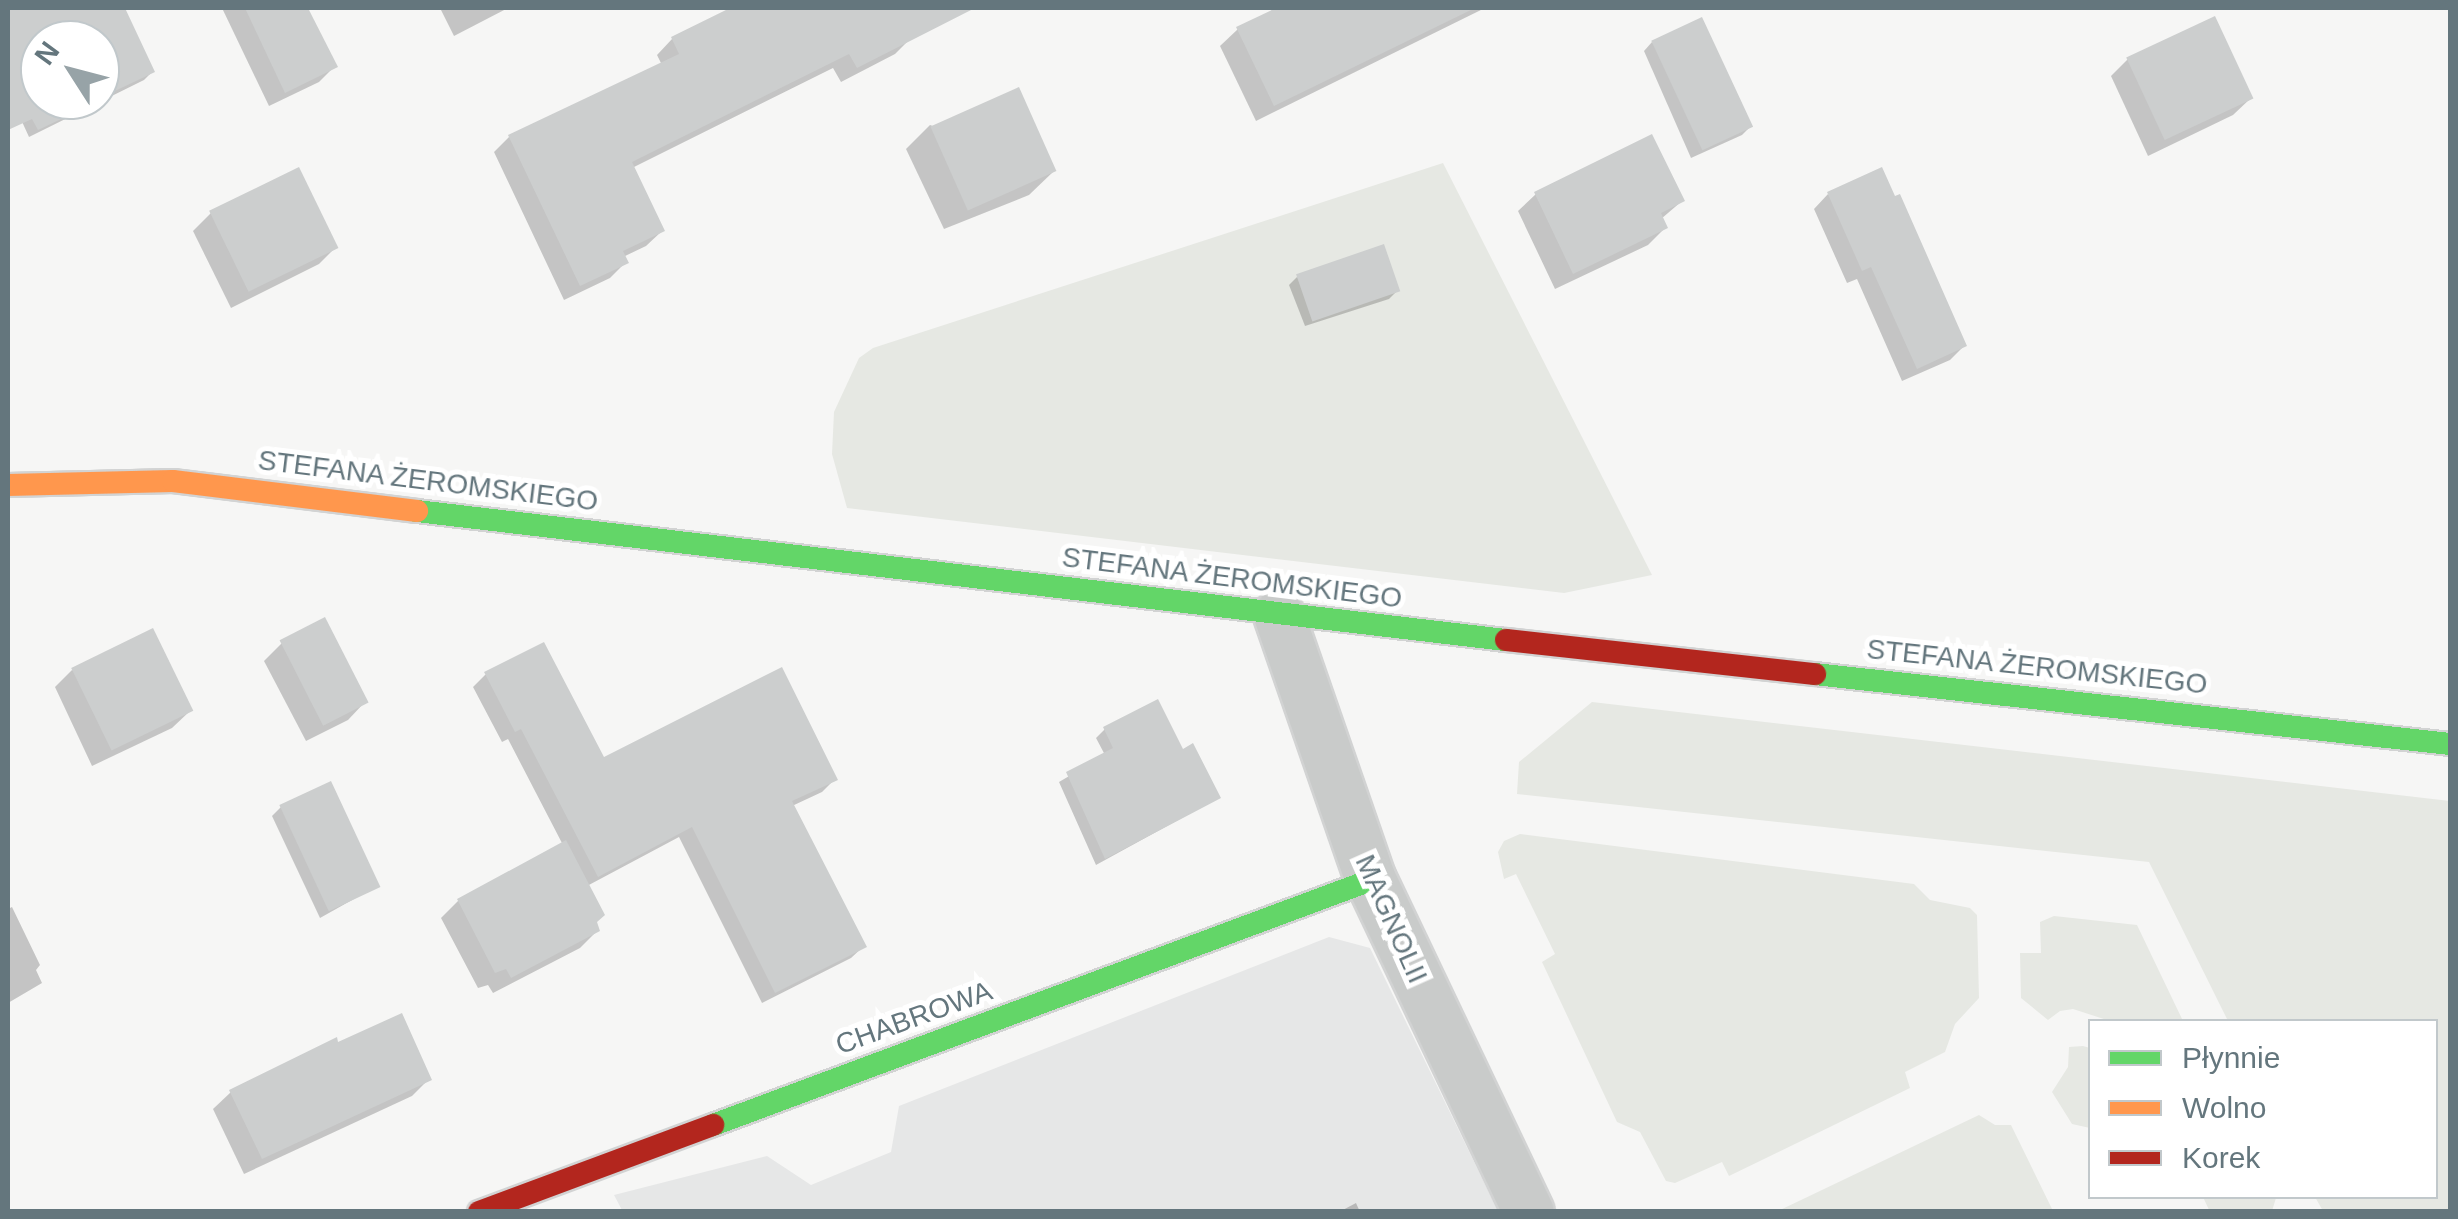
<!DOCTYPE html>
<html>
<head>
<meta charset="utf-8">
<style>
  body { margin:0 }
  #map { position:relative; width:2458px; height:1219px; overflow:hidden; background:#f6f6f5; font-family:Helvetica,sans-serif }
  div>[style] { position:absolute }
  .built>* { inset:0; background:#e6e7e7 }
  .green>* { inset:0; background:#e6e8e3 }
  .shadow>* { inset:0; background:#0003 }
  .building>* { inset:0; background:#cccece; transform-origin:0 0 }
  .roads { filter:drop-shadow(2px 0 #d2d3d3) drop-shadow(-2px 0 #d2d3d3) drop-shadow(0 2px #d2d3d3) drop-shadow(0 -2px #d2d3d3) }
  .street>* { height:50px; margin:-25px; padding:0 25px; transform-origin:25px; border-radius:25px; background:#c9cbca }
  .fast>* { height:22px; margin:-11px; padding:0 11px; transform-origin:11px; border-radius:11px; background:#63d668 }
  .slow>* { height:22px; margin:-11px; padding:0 11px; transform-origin:11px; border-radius:11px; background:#ff974d }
  .jam>* { height:22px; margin:-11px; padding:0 11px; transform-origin:11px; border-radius:11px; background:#b3261e }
  span { translate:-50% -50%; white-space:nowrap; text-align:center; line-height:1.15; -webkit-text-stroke:10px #fff; paint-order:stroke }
  .street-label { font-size:28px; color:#64767d }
  .frame { position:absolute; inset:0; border:10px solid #64767d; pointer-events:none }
  .legend { position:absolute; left:2088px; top:1019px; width:350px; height:180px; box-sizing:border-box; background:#fff; border:2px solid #c1c8cb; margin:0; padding:12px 18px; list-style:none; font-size:30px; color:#64767d }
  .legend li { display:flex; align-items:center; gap:20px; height:50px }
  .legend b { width:50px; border:2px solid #c1c8cb }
  .north { position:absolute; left:20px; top:20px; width:100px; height:100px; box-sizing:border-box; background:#fff; border:2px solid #c1c8cb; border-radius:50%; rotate:306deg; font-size:28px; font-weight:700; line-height:40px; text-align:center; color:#64767d }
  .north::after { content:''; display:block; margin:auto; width:35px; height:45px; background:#97a3a7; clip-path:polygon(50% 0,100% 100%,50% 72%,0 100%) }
</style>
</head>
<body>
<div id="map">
  <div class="built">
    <div style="clip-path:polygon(1329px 937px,1370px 948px,1498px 1211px,623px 1212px,614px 1195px,767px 1156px,811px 1185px,891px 1152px,899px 1106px)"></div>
  </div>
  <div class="green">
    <div style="clip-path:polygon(1443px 163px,1652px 575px,1564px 593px,847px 508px,832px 454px,834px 412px,859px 358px,873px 348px)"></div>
    <div style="clip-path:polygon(1592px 702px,2450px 801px,2450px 1211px,2323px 1211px,2315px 1197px,2436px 1196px,2436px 1022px,2228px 1021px,2149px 862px,1517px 794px,1519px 762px)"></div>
    <div style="clip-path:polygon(1520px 834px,1914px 884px,1930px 900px,1970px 908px,1977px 915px,1979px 998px,1955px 1024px,1945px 1052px,1905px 1072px,1910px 1088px,1729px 1176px,1722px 1162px,1675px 1183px,1666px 1181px,1640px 1132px,1617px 1122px,1542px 962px,1555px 954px,1516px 874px,1504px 879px,1498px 852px,1504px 841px)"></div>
    <div style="clip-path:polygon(2054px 916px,2137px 925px,2183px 1021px,2110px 1021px,2073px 1009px,2060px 1011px,2048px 1020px,2021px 998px,2020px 953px,2041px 953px,2040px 922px)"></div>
    <div style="clip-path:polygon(2083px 1046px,2090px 1048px,2090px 1128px,2072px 1124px,2052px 1092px,2068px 1067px,2069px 1047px)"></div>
    <div style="clip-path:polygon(1979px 1115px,1995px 1125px,2011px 1125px,2053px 1211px,1778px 1211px)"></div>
    <div style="clip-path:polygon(2203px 1197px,2275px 1196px,2276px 1198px,2272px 1211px,2210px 1212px)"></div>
  </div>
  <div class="shadow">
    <div style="clip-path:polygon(evenodd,17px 8px,122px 8px,152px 72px,144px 80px,29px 137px,8px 91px,8px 12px,17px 8px,40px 40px,100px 40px,100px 100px,40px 100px,40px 40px)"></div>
    <div style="clip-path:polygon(222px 8px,306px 8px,335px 66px,319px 82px,269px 106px)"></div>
    <div style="clip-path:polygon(440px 8px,508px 8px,454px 36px)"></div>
    <div style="clip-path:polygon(739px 8px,894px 8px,910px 39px,895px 54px,841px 82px,833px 68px,632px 168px,662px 231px,646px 246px,623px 257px,626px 262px,610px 278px,564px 300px,494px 152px,509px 137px,662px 65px,657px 55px,672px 39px)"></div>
    <div style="clip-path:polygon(1282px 8px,1485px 8px,1256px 121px,1220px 46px,1238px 29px)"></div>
    <div style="clip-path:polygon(1652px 42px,1750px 127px,1742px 135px,1691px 158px,1644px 51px)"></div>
    <div style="clip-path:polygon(2128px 59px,2251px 98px,2233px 115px,2148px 156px,2111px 76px)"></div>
    <div style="clip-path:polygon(930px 125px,1054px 171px,1029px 195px,944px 229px,906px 149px)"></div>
    <div style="clip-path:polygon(1536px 194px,1682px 201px,1661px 219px,1665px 228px,1648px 245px,1555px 289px,1518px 211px)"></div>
    <div style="clip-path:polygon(1828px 194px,1964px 346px,1950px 360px,1902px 381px,1857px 279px,1847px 283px,1814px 209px)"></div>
    <div style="clip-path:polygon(211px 213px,336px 247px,319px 264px,231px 308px,193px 231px)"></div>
    <div style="clip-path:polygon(1297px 277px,1398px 290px,1389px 299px,1305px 326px,1289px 285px)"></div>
    <div style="clip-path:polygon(282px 643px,365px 702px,348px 720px,306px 741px,264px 661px)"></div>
    <div style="clip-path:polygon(543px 645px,603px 761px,835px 779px,822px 792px,792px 806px,864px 946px,851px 958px,762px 1003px,679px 837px,587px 886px,598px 930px,580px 948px,493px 993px,488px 985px,478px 988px,441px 918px,458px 901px,563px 845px,508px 739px,502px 742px,473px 687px,485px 675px)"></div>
    <div style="clip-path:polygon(72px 670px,190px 711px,172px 728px,92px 766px,55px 687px)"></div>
    <div style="clip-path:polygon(1105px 729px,1182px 752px,1218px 798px,1096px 865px,1059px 782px,1105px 755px,1096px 738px)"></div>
    <div style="clip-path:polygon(281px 807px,377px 886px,320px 918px,272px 816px)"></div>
    <div style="clip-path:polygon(12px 907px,40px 965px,36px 970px,42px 983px,8px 1003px,8px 909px)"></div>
    <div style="clip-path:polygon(337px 1045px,429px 1079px,412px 1096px,244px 1174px,213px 1109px,231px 1092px)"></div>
    <div style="clip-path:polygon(1356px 1203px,1360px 1212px,1339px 1212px)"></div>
  </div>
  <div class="building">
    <div style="clip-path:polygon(8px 8px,125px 8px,155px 72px,100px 98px,100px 40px,40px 40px,40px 100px,97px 102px,38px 130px,32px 119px,8px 130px)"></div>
    <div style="clip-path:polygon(245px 8px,308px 8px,338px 67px,285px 93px)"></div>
    <div style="clip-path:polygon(730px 8px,975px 8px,857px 68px,849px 54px,632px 162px,665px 231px,623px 251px,629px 263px,580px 286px,508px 135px,679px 54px,671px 37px)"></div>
    <div style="clip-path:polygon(1276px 8px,1475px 8px,1274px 106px,1236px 27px)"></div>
    <div style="left:2215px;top:16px;width:91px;height:98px;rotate:65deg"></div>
    <div style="left:1702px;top:17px;width:121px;height:56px;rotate:65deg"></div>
    <div style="left:1019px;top:87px;width:92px;height:97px;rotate:66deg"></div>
    <div style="clip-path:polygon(1652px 134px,1685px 201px,1661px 213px,1668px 228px,1573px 274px,1534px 192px)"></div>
    <div style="left:299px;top:167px;width:90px;height:100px;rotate:64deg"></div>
    <div style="clip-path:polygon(1882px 167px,1895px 196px,1900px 194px,1967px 346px,1917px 369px,1871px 267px,1862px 271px,1827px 192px)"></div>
    <div style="left:1384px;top:244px;width:50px;height:93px;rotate:71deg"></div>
    <div style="left:325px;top:617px;width:96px;height:51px;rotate:63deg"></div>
    <div style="left:153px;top:628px;width:92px;height:91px;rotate:64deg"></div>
    <div style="clip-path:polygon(544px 642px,604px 757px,782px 667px,838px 780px,792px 801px,867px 947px,775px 993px,692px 827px,598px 877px,521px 729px,515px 732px,484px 672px)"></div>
    <div style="clip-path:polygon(1158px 699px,1183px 749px,1193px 743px,1221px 798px,1105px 859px,1066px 772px,1113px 748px,1103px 727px)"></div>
    <div style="left:331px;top:781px;width:117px;height:57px;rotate:65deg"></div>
    <div style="clip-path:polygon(566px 840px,605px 915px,597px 922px,600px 931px,511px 978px,506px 969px,495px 973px,457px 899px)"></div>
    <div style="clip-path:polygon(402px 1013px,432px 1080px,262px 1159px,229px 1090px,337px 1037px,338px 1042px)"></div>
  </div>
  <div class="roads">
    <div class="street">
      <div style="left:1279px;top:615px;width:281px;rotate:70.9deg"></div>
      <div style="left:1371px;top:880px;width:368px;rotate:64.6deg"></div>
    </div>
    <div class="fast">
      <div style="left:417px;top:511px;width:1097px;rotate:6.76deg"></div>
      <div style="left:1815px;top:674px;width:639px;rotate:6.29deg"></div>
      <div style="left:713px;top:1125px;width:702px;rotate:-20.42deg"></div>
    </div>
    <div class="slow">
      <div style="left:8px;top:485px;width:165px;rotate:-1.4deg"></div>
      <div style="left:173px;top:481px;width:246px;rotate:7deg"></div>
    </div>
    <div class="jam">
      <div style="left:1506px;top:640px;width:311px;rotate:6.3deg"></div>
      <div style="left:479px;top:1212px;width:250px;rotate:-20.4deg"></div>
    </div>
  </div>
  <div class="street-label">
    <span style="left:428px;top:481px;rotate:7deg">STEFANA ŻEROMSKIEGO</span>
    <span style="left:1232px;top:578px;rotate:7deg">STEFANA ŻEROMSKIEGO</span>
    <span style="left:2037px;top:667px;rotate:6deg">STEFANA ŻEROMSKIEGO</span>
    <span style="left:1391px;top:919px;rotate:66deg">MAGNOLII</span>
    <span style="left:914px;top:1018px;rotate:-20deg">CHABROWA</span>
  </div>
  <div class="frame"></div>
  <ul class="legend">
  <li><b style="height:12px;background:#63d668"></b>Płynnie</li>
  <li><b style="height:12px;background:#ff974d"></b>Wolno</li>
  <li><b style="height:12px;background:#b3261e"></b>Korek</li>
  </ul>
  <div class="north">N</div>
</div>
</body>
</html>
